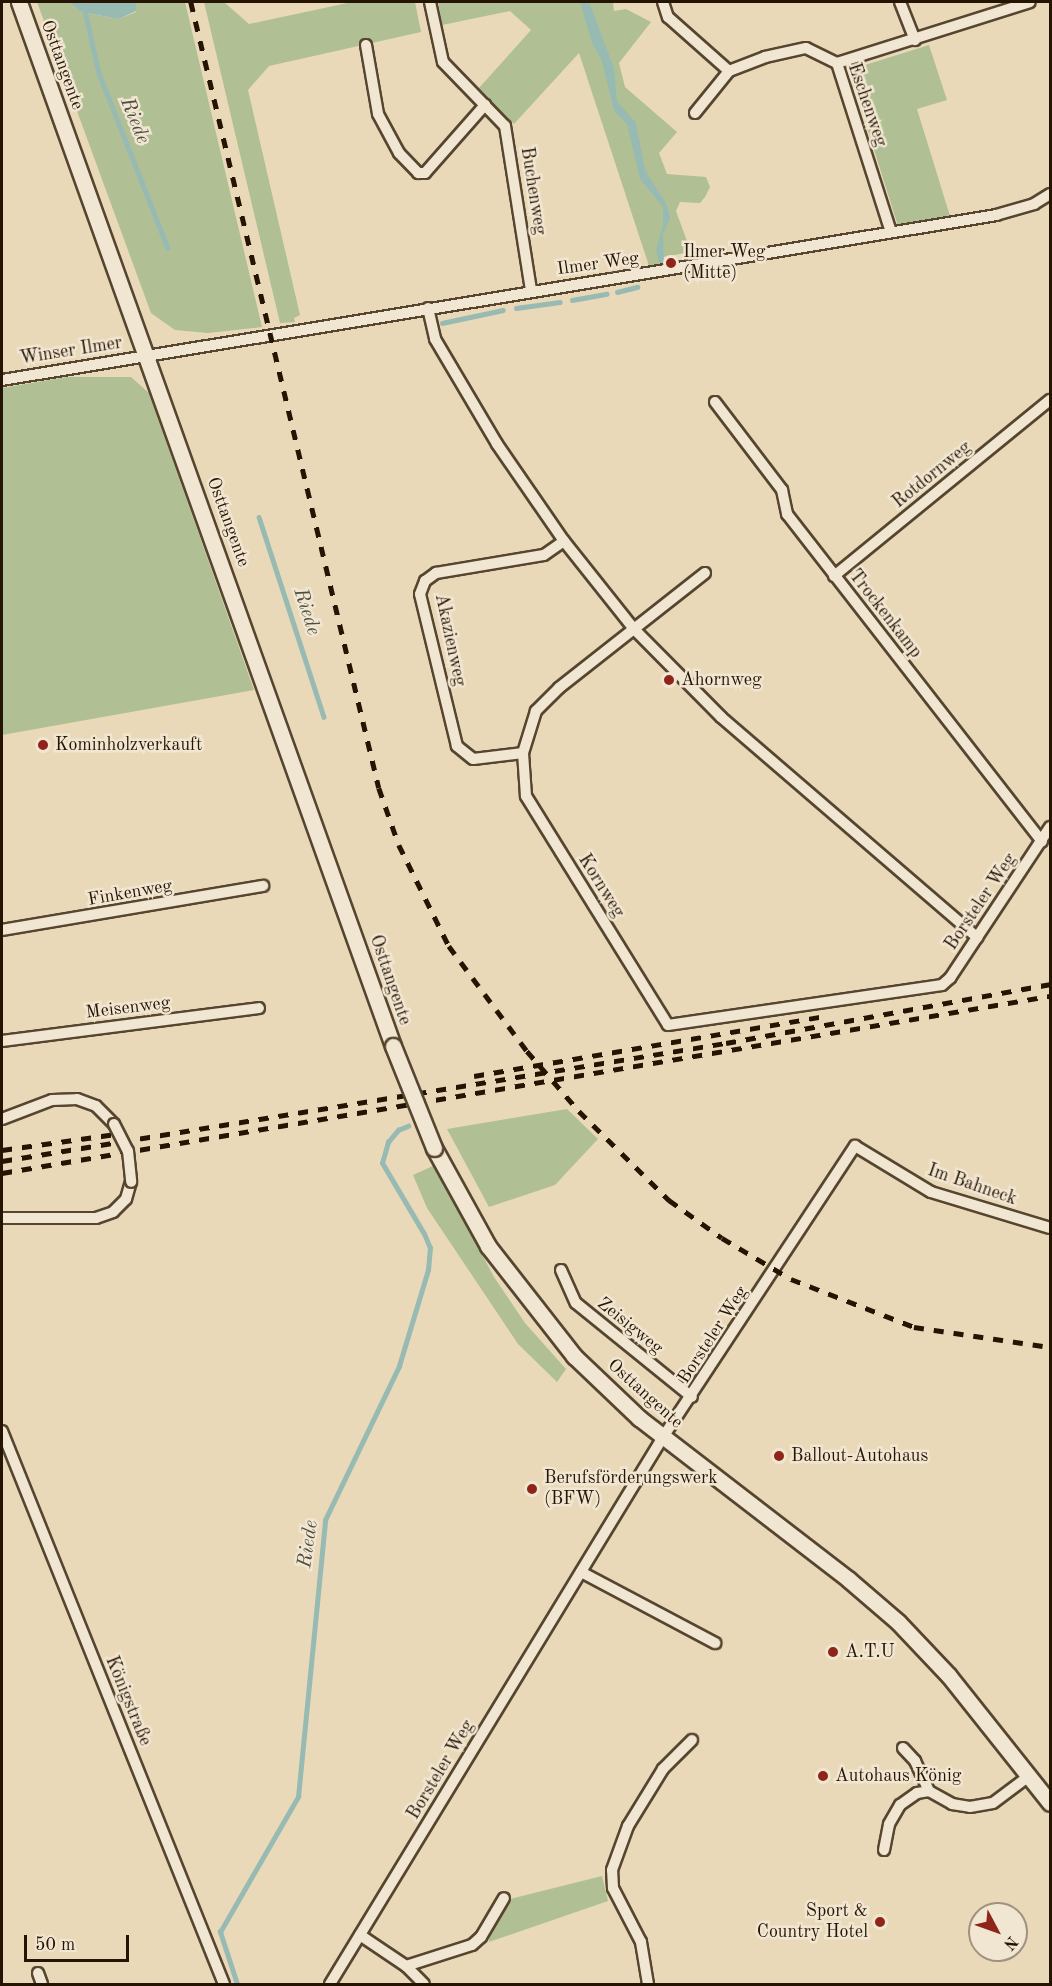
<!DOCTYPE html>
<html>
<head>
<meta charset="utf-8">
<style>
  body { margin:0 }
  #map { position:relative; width:1052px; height:1986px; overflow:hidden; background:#e9d9b9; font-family:"Old Standard TT",serif }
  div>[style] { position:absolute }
  .green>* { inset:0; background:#b0c094 }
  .water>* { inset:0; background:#97bab2 }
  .stream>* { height:4.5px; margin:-2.25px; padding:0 2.25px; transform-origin:2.25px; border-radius:2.25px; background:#97bab2 }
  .roads { filter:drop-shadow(2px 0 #56452f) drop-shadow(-2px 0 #56452f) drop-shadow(0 2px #56452f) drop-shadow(0 -2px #56452f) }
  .street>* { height:10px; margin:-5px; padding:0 5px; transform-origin:5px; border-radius:5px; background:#f1e6d2 }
  .secondary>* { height:15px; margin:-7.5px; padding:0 7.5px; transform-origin:7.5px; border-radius:7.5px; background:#f1e6d2 }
  .rail>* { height:4.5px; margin-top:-2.25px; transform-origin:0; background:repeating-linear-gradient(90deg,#251401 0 10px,transparent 0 20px) }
  .bridges { filter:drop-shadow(2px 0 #56452f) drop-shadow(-2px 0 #56452f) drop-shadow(0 2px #56452f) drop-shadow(0 -2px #56452f) }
  .street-bridge>* { height:10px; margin:-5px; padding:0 5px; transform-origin:5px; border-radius:5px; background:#f1e6d2 }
  .secondary-bridge>* { height:15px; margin:-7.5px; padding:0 7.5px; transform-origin:7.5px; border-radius:7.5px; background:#f1e6d2 }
  .dots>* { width:16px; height:16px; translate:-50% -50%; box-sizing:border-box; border:3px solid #f1e6d2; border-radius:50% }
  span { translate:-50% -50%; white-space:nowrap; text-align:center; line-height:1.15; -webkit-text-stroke:5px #f1e6d2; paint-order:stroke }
  .street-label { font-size:18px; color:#251401 }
  .poi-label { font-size:18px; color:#251401 }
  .left { translate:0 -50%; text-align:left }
  .right { translate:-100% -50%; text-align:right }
  .water-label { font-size:20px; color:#4d4e3f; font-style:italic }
  .frame { position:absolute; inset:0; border:3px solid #251401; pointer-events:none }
  .north { position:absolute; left:968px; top:1902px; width:60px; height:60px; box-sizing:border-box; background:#f1e6d2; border:2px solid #9f927e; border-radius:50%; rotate:131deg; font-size:16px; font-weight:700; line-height:24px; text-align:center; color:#251401 }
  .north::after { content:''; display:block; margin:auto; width:21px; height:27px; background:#8f2418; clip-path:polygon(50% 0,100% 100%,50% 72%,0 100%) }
  .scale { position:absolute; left:24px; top:1935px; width:105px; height:27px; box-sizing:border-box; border:3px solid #251401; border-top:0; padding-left:8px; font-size:18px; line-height:21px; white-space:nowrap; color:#251401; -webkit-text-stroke:4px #f1e6d2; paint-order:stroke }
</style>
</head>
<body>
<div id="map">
  <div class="green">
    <div style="clip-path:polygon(37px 2px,69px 2px,81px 12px,119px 19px,136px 12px,136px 2px,185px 2px,262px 327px,208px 333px,175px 330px,151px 313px)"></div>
    <div style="clip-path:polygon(204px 2px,224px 2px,249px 24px,352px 2px,415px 2px,421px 32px,269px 66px,248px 90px,300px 315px,294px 318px,295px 322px,280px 323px)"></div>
    <div style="clip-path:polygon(438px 2px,613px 2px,614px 11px,626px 9px,651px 22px,619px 63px,625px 87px,677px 132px,659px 153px,667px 174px,706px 177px,710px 187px,705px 197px,700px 203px,680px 202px,676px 211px,691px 252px,663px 257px,664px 263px,649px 266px,579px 53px,514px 124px,479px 88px,531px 30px,510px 11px,442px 25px)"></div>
    <div style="clip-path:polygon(929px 45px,947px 100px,917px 109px,950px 216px,898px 226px,849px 70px)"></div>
    <div style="clip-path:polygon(67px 377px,131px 377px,149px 393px,254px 690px,2px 735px,2px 388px)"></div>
    <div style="clip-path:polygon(567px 1109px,598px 1139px,555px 1185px,489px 1207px,447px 1129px)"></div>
    <div style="clip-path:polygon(435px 1165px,494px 1277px,525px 1323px,566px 1369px,557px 1382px,518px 1344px,427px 1208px,413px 1175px)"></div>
    <div style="clip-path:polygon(602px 1876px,608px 1901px,489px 1942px,488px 1930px,506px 1900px)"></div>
  </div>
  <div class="water">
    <div style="clip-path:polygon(69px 2px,136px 2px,136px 11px,119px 19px,81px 12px)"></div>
    <div style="clip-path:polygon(580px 2px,589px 2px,614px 68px,617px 101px,636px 123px,645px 170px,667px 205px,670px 218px,663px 234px,664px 263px,659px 263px,656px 250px,663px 225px,663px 207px,640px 179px,627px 124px,614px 111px,602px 61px,592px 43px)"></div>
  </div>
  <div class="stream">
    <div style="left:83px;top:2px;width:73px;rotate:77.3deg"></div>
    <div style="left:99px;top:73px;width:188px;rotate:68.5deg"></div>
    <div style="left:617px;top:292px;width:21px;rotate:-14deg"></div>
    <div style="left:572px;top:300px;width:35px;rotate:-10deg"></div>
    <div style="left:516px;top:308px;width:44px;rotate:-7.8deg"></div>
    <div style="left:442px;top:323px;width:62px;rotate:-12deg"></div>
    <div style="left:259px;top:517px;width:210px;rotate:72deg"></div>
    <div style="left:237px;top:1984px;width:55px;rotate:-108.1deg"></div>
    <div style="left:220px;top:1932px;width:156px;rotate:-60deg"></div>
    <div style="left:298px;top:1797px;width:278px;rotate:-84.4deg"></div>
    <div style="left:325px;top:1520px;width:171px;rotate:-64.3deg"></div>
    <div style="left:399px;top:1366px;width:100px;rotate:-73.2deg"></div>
    <div style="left:428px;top:1270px;width:22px;rotate:-85deg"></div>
    <div style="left:430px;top:1248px;width:15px;rotate:-113deg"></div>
    <div style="left:424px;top:1234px;width:82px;rotate:-120.6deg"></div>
    <div style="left:382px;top:1163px;width:22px;rotate:-74deg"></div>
    <div style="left:388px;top:1142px;width:16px;rotate:-50deg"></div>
    <div style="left:398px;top:1130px;width:11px;rotate:-22deg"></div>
  </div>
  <div class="roads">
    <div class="street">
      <div style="left:430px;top:2px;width:61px;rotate:77.8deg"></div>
      <div style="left:443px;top:62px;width:89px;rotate:45.9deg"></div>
      <div style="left:505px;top:126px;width:167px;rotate:81deg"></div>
      <div style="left:663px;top:2px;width:16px;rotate:72deg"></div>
      <div style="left:668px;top:17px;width:81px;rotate:41.5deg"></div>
      <div style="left:900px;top:2px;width:41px;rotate:68.5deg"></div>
      <div style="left:366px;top:45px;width:70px;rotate:80.1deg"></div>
      <div style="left:378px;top:114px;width:44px;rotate:61.7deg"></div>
      <div style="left:399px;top:153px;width:28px;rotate:46deg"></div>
      <div style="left:418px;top:173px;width:7px"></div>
      <div style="left:425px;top:173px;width:91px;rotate:-48.6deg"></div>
      <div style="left:837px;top:63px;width:202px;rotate:-17.5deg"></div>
      <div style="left:695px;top:113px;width:54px;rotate:-51deg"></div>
      <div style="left:729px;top:71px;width:39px;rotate:-21deg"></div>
      <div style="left:765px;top:57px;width:42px;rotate:-12.4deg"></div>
      <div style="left:806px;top:48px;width:34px;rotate:26deg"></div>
      <div style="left:837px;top:63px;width:177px;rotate:72.3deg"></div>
      <div style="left:428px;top:308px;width:32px;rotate:77deg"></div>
      <div style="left:435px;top:339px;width:122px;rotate:59.4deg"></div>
      <div style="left:497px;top:444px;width:118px;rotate:55.4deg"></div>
      <div style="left:564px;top:541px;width:112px;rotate:51.5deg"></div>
      <div style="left:634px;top:629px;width:124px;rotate:45.3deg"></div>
      <div style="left:721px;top:717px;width:338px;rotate:40.7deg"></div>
      <div style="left:2px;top:380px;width:1008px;rotate:-9.42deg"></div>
      <div style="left:996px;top:215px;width:40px;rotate:-16deg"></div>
      <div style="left:1034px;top:204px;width:19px;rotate:-32deg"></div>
      <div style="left:715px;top:402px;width:111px;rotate:52.7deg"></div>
      <div style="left:782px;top:490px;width:25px;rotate:78deg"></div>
      <div style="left:787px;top:514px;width:415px;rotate:52.1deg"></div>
      <div style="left:705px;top:573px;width:186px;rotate:141.8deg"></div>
      <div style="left:559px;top:688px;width:33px;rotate:135deg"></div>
      <div style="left:536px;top:711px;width:44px;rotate:107.2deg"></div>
      <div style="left:523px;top:753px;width:43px;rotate:86deg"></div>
      <div style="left:526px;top:796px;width:269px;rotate:58.2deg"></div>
      <div style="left:668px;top:1025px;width:277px;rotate:-8.3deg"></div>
      <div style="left:942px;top:985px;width:11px;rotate:-41deg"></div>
      <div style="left:950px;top:978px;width:181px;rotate:-56.5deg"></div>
      <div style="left:834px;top:576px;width:279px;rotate:-39.2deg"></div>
      <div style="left:523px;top:753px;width:50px;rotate:173.2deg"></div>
      <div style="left:473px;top:759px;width:21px;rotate:-141deg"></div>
      <div style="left:457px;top:746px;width:156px;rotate:-103.7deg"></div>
      <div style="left:420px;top:594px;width:14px;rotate:-69deg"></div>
      <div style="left:425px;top:581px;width:14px;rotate:-36deg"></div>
      <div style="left:436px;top:573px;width:109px;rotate:-9.5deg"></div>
      <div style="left:544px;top:555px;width:24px;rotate:-35deg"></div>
      <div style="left:2px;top:930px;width:265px;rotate:-9.6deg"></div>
      <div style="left:2px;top:1041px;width:259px;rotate:-7.3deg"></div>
      <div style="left:2px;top:1119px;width:53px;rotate:-20.8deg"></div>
      <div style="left:52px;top:1100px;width:25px;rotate:-2deg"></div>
      <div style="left:77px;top:1099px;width:20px;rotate:20deg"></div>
      <div style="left:96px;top:1106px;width:25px;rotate:45deg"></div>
      <div style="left:2px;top:1218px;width:94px"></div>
      <div style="left:96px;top:1218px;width:18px;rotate:-19deg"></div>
      <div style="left:113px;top:1212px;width:18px;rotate:-45deg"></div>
      <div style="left:126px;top:1199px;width:18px;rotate:-74deg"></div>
      <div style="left:561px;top:1270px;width:36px;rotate:66deg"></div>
      <div style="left:576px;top:1303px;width:149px;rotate:39deg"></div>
      <div style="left:2px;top:1431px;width:596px;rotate:68.13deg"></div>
      <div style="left:581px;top:1572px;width:152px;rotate:27.9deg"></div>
      <div style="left:903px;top:1748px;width:18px;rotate:47deg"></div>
      <div style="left:915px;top:1761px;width:33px;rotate:65deg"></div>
      <div style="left:929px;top:1791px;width:26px;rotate:29deg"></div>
      <div style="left:952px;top:1804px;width:18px;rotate:9deg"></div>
      <div style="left:970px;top:1807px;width:23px;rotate:-10deg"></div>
      <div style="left:993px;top:1803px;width:45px;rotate:-36.9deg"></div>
      <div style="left:884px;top:1850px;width:26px;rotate:-79deg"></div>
      <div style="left:889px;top:1824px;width:22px;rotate:-60deg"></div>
      <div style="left:900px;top:1805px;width:21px;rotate:-35deg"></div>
      <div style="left:917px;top:1793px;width:12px;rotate:-9deg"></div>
      <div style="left:360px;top:1935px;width:55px;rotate:34deg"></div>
      <div style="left:406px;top:1966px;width:25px;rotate:45deg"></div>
      <div style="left:406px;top:1966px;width:69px;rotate:-17.7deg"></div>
      <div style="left:472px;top:1945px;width:12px;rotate:-42deg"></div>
      <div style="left:481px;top:1937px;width:45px;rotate:-59.5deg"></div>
      <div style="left:38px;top:1973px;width:12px;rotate:70deg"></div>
      <div style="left:330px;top:1984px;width:640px;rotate:-58.67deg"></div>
      <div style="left:663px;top:1437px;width:349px;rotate:-56.6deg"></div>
      <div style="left:855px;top:1146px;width:89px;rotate:31.2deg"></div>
      <div style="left:931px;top:1192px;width:124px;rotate:16.8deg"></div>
      <div style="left:648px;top:1984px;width:43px;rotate:-99.5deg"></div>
      <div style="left:641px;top:1942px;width:61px;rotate:-117.4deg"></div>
      <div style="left:613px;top:1888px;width:18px;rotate:-93deg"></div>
      <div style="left:612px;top:1870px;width:47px;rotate:-70deg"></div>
      <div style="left:628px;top:1826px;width:67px;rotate:-58.4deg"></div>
      <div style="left:663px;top:1769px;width:41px;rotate:-45deg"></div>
    </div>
    <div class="secondary">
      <div style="left:19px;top:2px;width:1109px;rotate:70.29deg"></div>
      <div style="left:434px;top:1148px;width:112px;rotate:61.1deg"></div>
      <div style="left:488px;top:1246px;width:140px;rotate:52deg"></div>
      <div style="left:574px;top:1356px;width:90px;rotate:43.6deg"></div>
      <div style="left:639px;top:1418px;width:264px;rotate:37.6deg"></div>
      <div style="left:848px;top:1579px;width:66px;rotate:40.7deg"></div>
      <div style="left:898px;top:1622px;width:74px;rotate:46.6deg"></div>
      <div style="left:949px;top:1676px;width:162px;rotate:51.5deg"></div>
    </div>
  </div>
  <div class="rail">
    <div style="left:191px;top:2px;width:808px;rotate:76.55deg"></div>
    <div style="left:379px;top:788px;width:60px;rotate:70.7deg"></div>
    <div style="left:399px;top:845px;width:113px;rotate:63.7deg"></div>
    <div style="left:449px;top:946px;width:131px;rotate:53.4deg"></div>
    <div style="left:527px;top:1051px;width:79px;rotate:49.1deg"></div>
    <div style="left:579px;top:1111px;width:127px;rotate:44.7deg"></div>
    <div style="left:669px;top:1200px;width:65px;rotate:35.6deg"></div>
    <div style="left:722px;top:1238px;width:80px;rotate:30.7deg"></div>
    <div style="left:791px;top:1279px;width:132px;rotate:21.3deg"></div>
    <div style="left:914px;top:1327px;width:137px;rotate:8.4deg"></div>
    <div style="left:474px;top:1076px;width:351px;rotate:-9.7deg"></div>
    <div style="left:2px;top:1150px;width:115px;rotate:-8deg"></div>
    <div style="left:2px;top:1161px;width:734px;rotate:-9.26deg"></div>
    <div style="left:726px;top:1043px;width:329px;rotate:-10.3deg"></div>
    <div style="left:2px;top:1173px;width:1063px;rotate:-9.59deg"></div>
  </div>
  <div class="bridges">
    <div class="street-bridge">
      <div style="left:114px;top:1124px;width:30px;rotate:63deg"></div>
      <div style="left:128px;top:1151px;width:31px;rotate:84deg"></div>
    </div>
    <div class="secondary-bridge">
      <div style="left:393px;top:1046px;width:110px;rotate:68.1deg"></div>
    </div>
  </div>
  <div class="dots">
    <div style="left:671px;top:263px;background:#8f2418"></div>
    <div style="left:669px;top:680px;background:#8f2418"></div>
    <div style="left:43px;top:745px;background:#8f2418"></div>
    <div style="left:779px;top:1456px;background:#8f2418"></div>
    <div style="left:532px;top:1489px;background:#8f2418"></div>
    <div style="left:833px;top:1652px;background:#8f2418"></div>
    <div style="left:823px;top:1776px;background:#8f2418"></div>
    <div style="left:880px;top:1922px;background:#8f2418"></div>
  </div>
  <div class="street-label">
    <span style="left:62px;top:65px;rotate:70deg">Osttangente</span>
    <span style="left:867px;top:105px;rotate:71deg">Eschenweg</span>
    <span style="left:533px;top:191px;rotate:81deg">Buchenweg</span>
    <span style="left:598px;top:264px;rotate:-8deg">Ilmer Weg</span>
    <span style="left:71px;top:351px;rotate:-9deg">Winser Ilmer</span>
    <span style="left:932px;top:475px;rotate:-39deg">Rotdornweg</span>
    <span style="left:228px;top:522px;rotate:70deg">Osttangente</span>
    <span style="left:885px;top:614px;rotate:52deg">Trockenkamp</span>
    <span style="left:450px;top:640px;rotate:78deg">Akazienweg</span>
    <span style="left:601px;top:886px;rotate:58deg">Kornweg</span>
    <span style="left:130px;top:893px;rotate:-10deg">Finkenweg</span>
    <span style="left:981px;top:902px;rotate:-56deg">Borsteler Weg</span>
    <span style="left:390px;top:980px;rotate:71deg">Osttangente</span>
    <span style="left:128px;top:1008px;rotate:-7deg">Meisenweg</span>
    <span style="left:972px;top:1185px;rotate:19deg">Im Bahneck</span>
    <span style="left:630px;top:1326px;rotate:39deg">Zeisigweg</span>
    <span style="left:713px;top:1335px;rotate:-57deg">Borsteler Weg</span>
    <span style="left:645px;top:1394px;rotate:42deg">Osttangente</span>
    <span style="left:128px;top:1701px;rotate:68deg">Königstraße</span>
    <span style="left:441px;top:1770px;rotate:-59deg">Borsteler Weg</span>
  </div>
  <div class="poi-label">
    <span class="left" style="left:683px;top:263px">Ilmer Weg<br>(Mitte)</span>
    <span class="left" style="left:681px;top:680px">Ahornweg</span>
    <span class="left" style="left:55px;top:745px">Kominholzverkauft</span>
    <span class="left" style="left:791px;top:1456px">Ballout-Autohaus</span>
    <span class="left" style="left:544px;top:1489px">Berufsförderungswerk<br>(BFW)</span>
    <span class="left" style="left:845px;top:1652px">A.T.U</span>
    <span class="left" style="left:835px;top:1776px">Autohaus König</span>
    <span class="right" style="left:868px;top:1922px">Sport &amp;<br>Country Hotel</span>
  </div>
  <div class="water-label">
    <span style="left:134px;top:121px;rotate:68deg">Riede</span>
    <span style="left:306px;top:612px;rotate:72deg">Riede</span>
    <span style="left:309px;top:1544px;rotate:-82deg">Riede</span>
  </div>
  <div class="frame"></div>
  <div class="north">N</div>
  <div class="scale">50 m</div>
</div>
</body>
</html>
